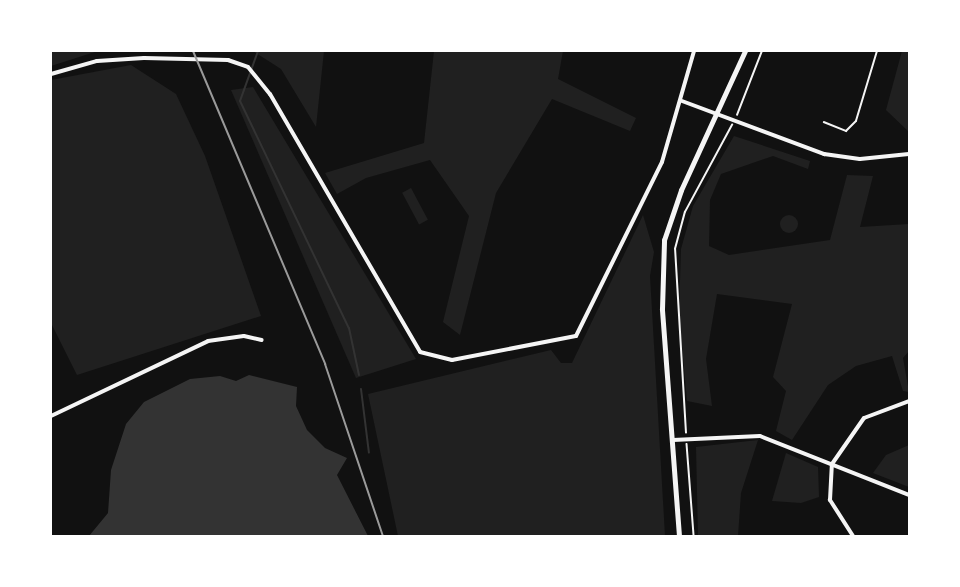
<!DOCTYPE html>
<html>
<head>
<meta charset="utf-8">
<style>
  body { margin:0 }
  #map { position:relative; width:960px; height:587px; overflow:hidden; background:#111; font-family:Merriweather,serif }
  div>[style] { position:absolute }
  .green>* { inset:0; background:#202020; transform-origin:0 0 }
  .round { border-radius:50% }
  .water>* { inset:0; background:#333 }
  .stream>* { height:2px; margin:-1px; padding:0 1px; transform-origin:1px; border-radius:1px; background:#333 }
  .path>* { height:1.5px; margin:-0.75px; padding:0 0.75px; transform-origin:0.75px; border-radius:0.75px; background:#f5f5f5 }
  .minor>* { height:4px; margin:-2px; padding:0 2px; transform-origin:2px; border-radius:2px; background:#f5f5f5 }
  .secondary>* { height:5px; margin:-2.5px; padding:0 2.5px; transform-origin:2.5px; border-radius:2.5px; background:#f5f5f5 }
  .rail>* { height:2px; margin:-1px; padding:0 1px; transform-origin:1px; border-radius:1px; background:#9a9a9a }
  span { translate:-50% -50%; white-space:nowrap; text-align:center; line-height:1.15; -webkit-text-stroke:4.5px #fff; paint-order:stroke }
  .frame { position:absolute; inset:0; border:52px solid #fff; pointer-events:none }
</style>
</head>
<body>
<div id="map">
  <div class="green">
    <div style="clip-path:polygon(51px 51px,98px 51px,51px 66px)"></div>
    <div style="clip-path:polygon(253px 51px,324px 51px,316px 127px,281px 69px)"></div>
    <div style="clip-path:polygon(434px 51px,563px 51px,558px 79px,636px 118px,630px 131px,552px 99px,496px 193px,460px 335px,443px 322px,469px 216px,430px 160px,366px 178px,337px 194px,325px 173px,424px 143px)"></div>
    <div style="clip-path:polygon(902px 51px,909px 51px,909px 132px,886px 110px)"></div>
    <div style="clip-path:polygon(131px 65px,176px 94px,205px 156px,261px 316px,77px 375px,51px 323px,51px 80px)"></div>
    <div style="clip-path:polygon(253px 87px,416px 359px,356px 378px,231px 90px)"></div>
    <div style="clip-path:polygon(734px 136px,810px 161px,808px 169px,773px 156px,721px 174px,710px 200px,709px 246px,729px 255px,830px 240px,847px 175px,873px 176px,860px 227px,909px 224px,909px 351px,903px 358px,909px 392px,903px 391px,892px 356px,856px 366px,828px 385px,792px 440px,776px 431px,786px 391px,773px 377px,792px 304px,717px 294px,706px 359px,712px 406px,687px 401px,679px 313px,681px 249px,693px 206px)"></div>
    <div style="left:411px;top:188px;width:36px;height:10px;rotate:62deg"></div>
    <div style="clip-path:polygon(643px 215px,654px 252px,650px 276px,665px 536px,398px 536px,368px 394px,551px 350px,561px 363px,572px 363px)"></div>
    <div class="round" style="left:780px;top:215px;width:18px;height:18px"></div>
    <div style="clip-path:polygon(758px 440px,741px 493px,738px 536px,698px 536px,696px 447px)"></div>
    <div style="clip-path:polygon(909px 445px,909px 487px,873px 473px,886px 455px)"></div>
    <div style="clip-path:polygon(786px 453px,818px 467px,819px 497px,801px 503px,772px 501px)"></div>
  </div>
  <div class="water">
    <div style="clip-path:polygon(249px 375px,297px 387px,296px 406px,307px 430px,325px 448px,347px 458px,337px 475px,368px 536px,89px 536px,108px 513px,111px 470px,126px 424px,144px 402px,190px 379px,220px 376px,236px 381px)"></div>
  </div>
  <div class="stream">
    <div style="left:258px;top:51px;width:53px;rotate:109.8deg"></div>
    <div style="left:240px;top:101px;width:252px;rotate:64.4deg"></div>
    <div style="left:349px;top:328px;width:48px;rotate:78deg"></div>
    <div style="left:361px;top:389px;width:64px;rotate:82.9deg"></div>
  </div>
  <div class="path">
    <div style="left:737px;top:115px;width:69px;rotate:-68.7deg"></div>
    <div style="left:824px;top:122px;width:24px;rotate:22deg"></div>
    <div style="left:846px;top:131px;width:14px;rotate:-45deg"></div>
    <div style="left:856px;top:121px;width:73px;rotate:-73.3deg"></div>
    <div style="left:686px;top:433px;width:184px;rotate:-93.4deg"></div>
    <div style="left:675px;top:249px;width:38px;rotate:-75deg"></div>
    <div style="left:685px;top:212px;width:99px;rotate:-61.6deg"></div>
    <div style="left:687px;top:444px;width:92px;rotate:85.6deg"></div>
  </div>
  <div class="minor">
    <div style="left:51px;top:74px;width:48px;rotate:-15.8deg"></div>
    <div style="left:97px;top:61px;width:47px;rotate:-3.7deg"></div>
    <div style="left:144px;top:58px;width:84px;rotate:1.4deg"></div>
    <div style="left:228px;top:60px;width:21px;rotate:19deg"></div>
    <div style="left:248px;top:67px;width:35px;rotate:51deg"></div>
    <div style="left:270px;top:94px;width:298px;rotate:59.8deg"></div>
    <div style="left:420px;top:352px;width:33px;rotate:14deg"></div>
    <div style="left:452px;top:360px;width:126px;rotate:-11deg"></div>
    <div style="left:576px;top:336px;width:194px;rotate:-63.7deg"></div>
    <div style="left:662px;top:162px;width:116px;rotate:-73.9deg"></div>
    <div style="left:682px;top:101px;width:152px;rotate:20.5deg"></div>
    <div style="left:824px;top:154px;width:36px;rotate:8deg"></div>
    <div style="left:860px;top:159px;width:49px;rotate:-5.8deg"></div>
    <div style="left:51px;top:416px;width:174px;rotate:-25.5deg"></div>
    <div style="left:208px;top:341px;width:36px;rotate:-8deg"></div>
    <div style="left:244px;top:336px;width:18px;rotate:13deg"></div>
    <div style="left:673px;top:440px;width:87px;rotate:-2.6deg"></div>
    <div style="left:760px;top:436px;width:160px;rotate:21.6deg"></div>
    <div style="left:853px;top:536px;width:43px;rotate:-122.6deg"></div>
    <div style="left:830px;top:500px;width:36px;rotate:-87deg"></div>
    <div style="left:832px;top:464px;width:56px;rotate:-55.2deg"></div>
    <div style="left:864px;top:418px;width:48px;rotate:-20.7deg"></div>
  </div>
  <div class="secondary">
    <div style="left:679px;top:536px;width:228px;rotate:-94.3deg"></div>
    <div style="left:662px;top:309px;width:69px;rotate:-88.3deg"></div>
    <div style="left:664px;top:240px;width:53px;rotate:-71.2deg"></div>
    <div style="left:681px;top:190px;width:153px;rotate:-65.3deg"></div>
  </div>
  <div class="rail">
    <div style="left:193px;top:51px;width:340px;rotate:67.1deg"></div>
    <div style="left:325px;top:364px;width:182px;rotate:71.4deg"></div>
  </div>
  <div class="frame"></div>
</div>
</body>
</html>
